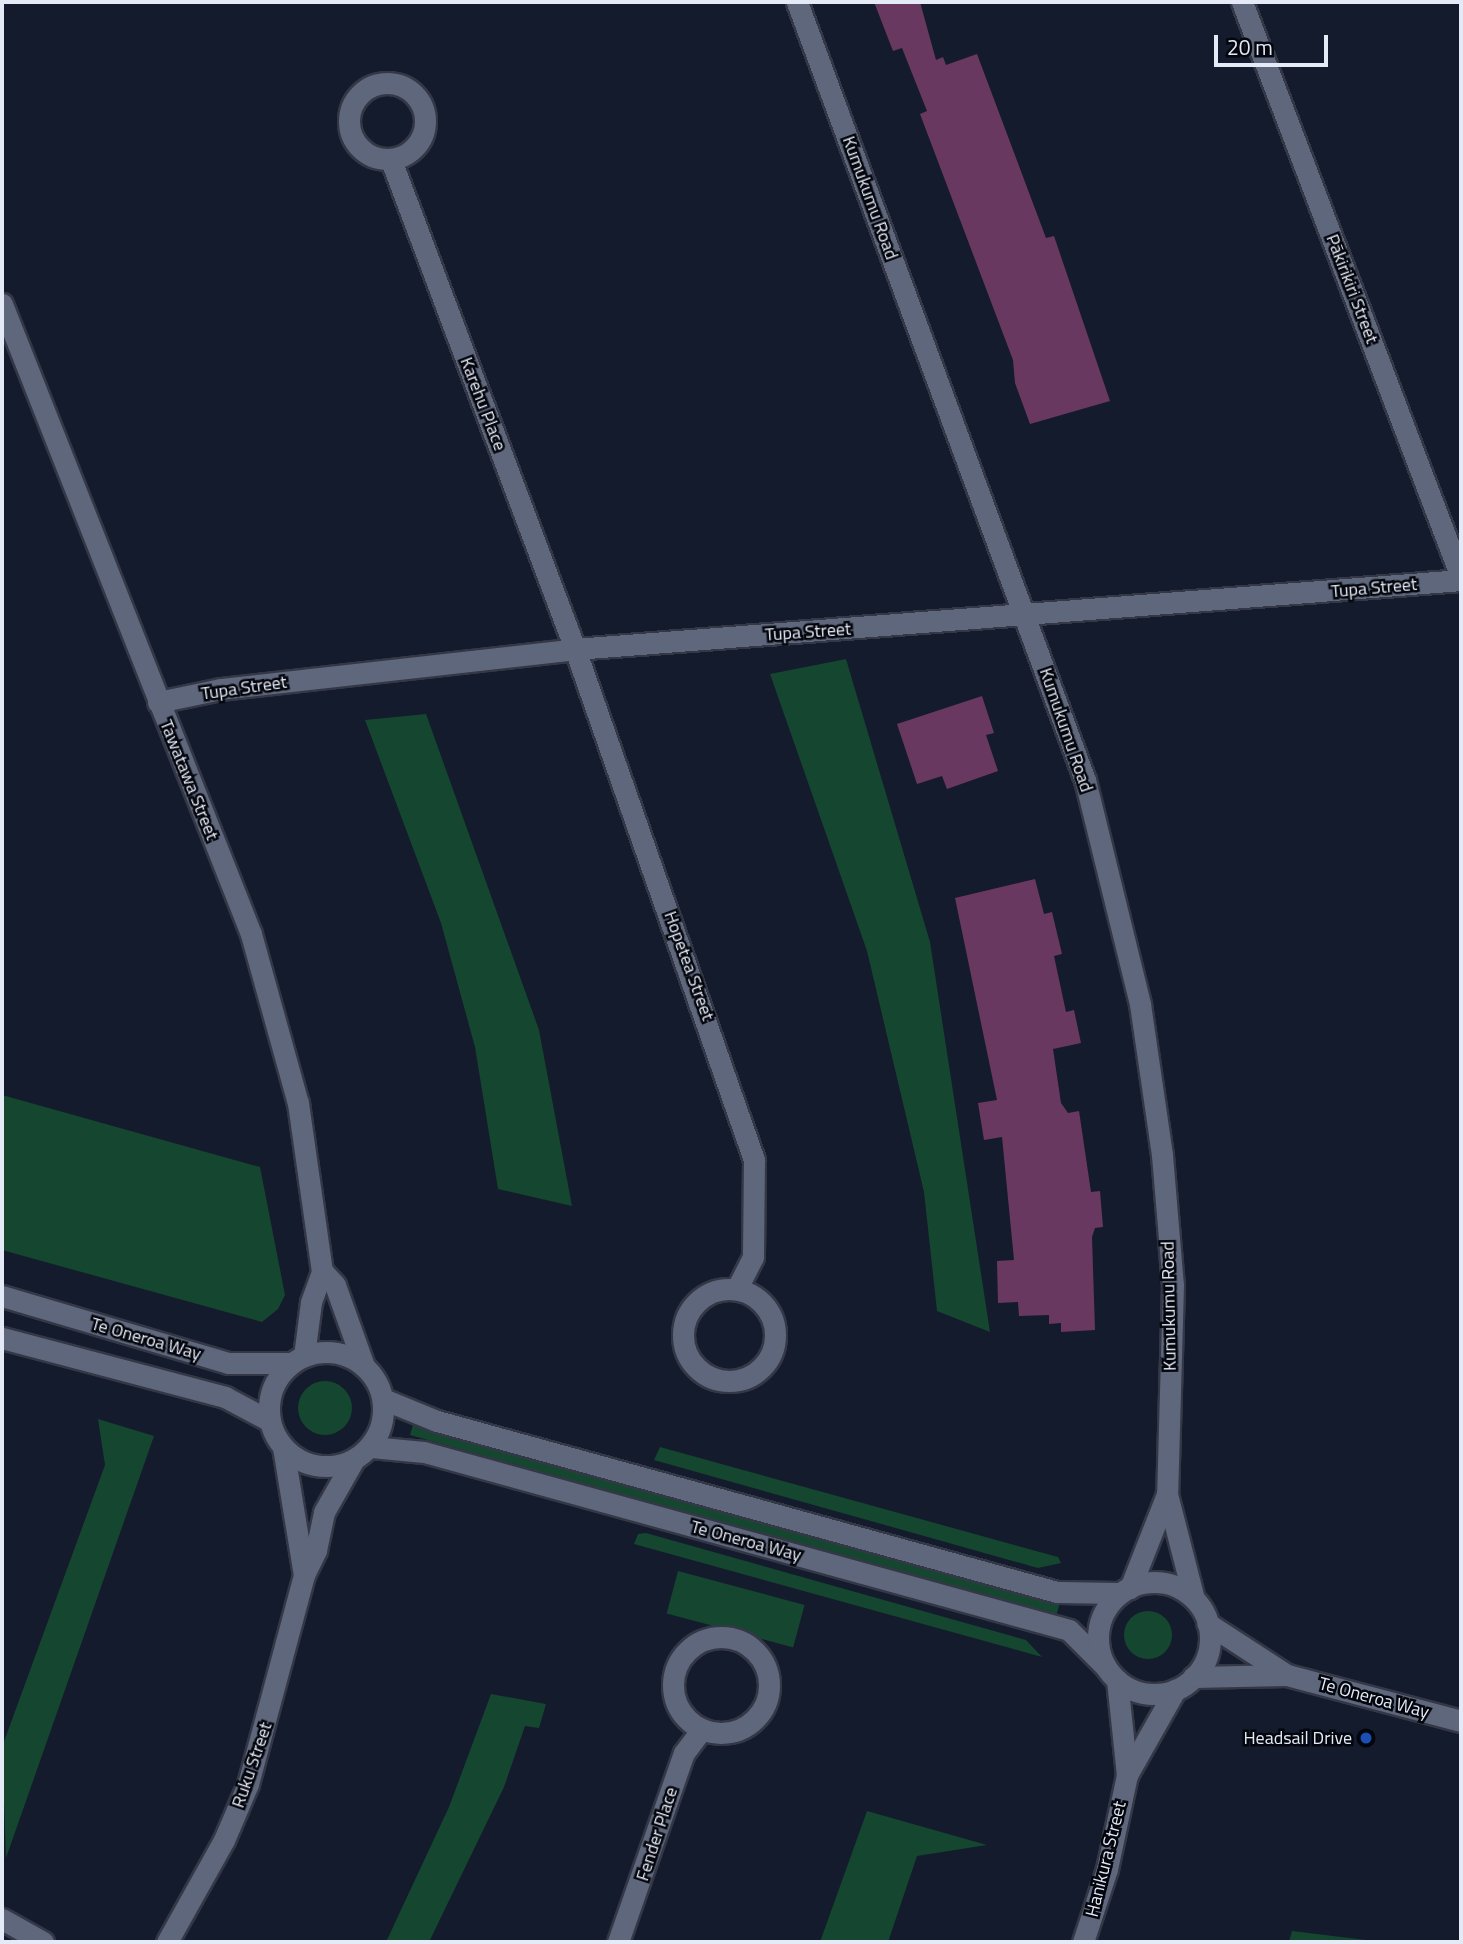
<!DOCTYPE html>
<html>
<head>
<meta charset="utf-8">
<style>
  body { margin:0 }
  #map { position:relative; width:1463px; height:1944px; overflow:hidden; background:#141b2c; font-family:"Titillium Web",sans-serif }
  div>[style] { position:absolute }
  .green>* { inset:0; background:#15462f; transform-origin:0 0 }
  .round { border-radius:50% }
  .building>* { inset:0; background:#693861 }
  .roads { filter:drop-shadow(2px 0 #343746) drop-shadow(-2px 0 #343746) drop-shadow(0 2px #343746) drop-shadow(0 -2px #343746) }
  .minor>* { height:21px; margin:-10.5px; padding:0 10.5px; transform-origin:10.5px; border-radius:10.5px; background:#5e677c }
  .minor>.ring { margin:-10.5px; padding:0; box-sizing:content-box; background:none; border:21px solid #5e677c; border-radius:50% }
  .dots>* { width:19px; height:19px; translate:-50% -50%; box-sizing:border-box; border:4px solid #04060d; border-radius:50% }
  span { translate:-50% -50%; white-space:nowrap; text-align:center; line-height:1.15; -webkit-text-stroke:5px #04060d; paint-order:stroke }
  .street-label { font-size:18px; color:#e5eaf7 }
  .poi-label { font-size:18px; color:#e5eaf7 }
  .right { translate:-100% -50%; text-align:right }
  .frame { position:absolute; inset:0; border:4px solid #e5eaf7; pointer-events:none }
  .scale { position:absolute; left:1214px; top:35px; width:114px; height:32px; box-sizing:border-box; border:4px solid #e5eaf7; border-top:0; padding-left:9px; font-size:21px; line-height:24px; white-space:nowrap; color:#e5eaf7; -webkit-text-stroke:5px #04060d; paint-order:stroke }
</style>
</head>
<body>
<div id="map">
  <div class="green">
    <div style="clip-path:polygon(846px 659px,930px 942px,990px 1332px,937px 1311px,924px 1192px,867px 951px,770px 674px)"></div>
    <div style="clip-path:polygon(426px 714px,539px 1030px,572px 1206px,498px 1189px,475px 1047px,441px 923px,365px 720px)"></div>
    <div style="clip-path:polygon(2px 1095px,260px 1167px,285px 1295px,278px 1309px,262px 1322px,2px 1250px)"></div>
    <div class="round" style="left:298px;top:1381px;width:54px;height:54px"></div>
    <div style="clip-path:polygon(98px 1419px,154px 1436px,6px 1858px,2px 1747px,105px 1465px)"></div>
    <div style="clip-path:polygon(413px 1425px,1060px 1602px,1056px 1617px,410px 1435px)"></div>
    <div style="clip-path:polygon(660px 1447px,1058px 1557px,1061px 1563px,1038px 1568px,654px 1460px)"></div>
    <div style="clip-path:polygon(646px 1533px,1026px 1640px,1042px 1657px,634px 1544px,638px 1534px)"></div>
    <div style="left:678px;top:1571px;width:131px;height:44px;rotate:15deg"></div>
    <div class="round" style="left:1124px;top:1611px;width:48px;height:48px"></div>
    <div style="clip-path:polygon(491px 1694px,546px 1704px,539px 1728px,525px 1726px,504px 1787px,429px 1942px,386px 1942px,449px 1807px)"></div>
    <div style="clip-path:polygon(867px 1811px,987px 1845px,917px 1856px,888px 1942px,820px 1942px)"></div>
    <div style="clip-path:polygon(1292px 1931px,1366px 1940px,1289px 1942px)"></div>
  </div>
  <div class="building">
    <div style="clip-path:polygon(874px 2px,920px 2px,936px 60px,943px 57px,946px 65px,977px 54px,1046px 238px,1054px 236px,1110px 401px,1030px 424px,1015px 383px,1013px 360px,920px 114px,927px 111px,902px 48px,893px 51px)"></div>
    <div style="clip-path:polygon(982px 696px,994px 733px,986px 735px,998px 771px,947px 789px,942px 776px,917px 784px,897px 724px)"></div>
    <div style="clip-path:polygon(1035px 879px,1044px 914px,1052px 912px,1062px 954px,1054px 956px,1066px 1012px,1074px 1010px,1081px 1043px,1053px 1049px,1061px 1103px,1068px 1113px,1079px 1111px,1091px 1192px,1100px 1191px,1103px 1227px,1095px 1228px,1092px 1237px,1095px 1330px,1061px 1332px,1061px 1323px,1049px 1324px,1049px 1315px,1019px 1316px,1018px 1302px,998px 1303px,997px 1261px,1014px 1260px,1002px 1137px,984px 1140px,978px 1103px,997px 1100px,955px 898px)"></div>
  </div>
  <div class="roads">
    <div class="minor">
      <div style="left:797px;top:2px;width:830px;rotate:69.69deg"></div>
      <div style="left:1085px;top:780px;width:231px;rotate:76.2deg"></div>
      <div style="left:1140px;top:1004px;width:153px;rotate:81.7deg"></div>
      <div style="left:1162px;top:1155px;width:130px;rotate:85.2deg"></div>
      <div style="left:1173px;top:1285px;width:209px;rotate:91.6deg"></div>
      <div style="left:1242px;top:2px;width:615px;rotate:69.15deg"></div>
      <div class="ring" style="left:349px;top:83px;width:55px;height:55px"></div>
      <div style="left:391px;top:160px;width:522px;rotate:69.38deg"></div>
      <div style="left:575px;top:649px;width:541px;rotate:70.69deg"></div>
      <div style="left:754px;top:1160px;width:97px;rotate:90.6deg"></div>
      <div style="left:753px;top:1257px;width:36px;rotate:117deg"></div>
      <div style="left:2px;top:304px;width:677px;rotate:68.43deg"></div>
      <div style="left:251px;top:934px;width:175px;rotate:74.5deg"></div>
      <div style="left:298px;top:1103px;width:170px;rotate:81.9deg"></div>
      <div style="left:158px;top:702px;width:64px;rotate:-11.7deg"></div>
      <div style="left:221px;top:689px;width:356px;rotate:-6.4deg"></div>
      <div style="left:575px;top:649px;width:889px;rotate:-4.45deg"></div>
      <div class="ring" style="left:683px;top:1289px;width:71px;height:71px"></div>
      <div style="left:2px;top:1296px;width:236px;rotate:16.5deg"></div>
      <div style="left:228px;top:1363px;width:64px"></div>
      <div style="left:2px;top:1338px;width:231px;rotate:14.8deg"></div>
      <div style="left:225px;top:1397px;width:51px;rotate:28.1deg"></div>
      <div class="ring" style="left:269px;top:1352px;width:93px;height:93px"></div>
      <div style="left:304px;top:1356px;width:54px;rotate:-82.6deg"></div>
      <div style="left:311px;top:1302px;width:33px;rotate:-70deg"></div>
      <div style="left:322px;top:1271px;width:19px;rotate:47deg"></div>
      <div style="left:335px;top:1285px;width:86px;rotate:70.3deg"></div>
      <div style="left:383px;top:1399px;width:58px;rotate:22.2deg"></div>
      <div style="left:437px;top:1421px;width:643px;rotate:15.42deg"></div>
      <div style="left:1057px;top:1592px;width:63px;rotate:0.9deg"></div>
      <div style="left:283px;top:1447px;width:130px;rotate:80.7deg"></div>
      <div style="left:304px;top:1575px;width:28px;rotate:-64deg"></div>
      <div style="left:316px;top:1550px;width:39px;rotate:-78deg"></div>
      <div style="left:324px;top:1512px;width:59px;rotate:-60.4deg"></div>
      <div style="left:371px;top:1447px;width:53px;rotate:5.4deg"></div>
      <div style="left:424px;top:1452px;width:669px;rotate:15.43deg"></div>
      <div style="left:1069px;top:1630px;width:52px;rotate:45deg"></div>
      <div class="ring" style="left:1098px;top:1582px;width:91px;height:91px"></div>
      <div style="left:1130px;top:1588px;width:101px;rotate:-68.5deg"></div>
      <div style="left:1167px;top:1494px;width:108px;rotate:75.6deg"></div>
      <div class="ring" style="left:673px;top:1637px;width:75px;height:75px"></div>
      <div style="left:1287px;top:1675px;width:180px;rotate:14.8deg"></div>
      <div style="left:1193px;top:1677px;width:94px;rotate:-1.2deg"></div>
      <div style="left:1287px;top:1675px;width:95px;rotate:-147deg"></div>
      <div style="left:1117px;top:1680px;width:96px;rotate:84deg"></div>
      <div style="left:1127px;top:1775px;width:98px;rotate:-60.5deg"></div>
      <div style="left:2px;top:1919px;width:47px;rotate:29.3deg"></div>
      <div style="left:167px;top:1942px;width:117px;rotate:-60.8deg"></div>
      <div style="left:224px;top:1840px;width:61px;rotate:-66.8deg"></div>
      <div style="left:248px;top:1784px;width:216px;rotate:-75deg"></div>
      <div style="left:618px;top:1942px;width:200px;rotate:-70.8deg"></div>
      <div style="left:684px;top:1753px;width:30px;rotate:-53deg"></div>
      <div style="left:1083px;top:1942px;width:77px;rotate:-71.8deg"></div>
      <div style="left:1107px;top:1869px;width:96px;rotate:-78deg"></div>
    </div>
  </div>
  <div class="dots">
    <div style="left:1366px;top:1738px;background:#1a4fb4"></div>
  </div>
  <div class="street-label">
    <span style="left:870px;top:198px;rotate:70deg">Kumukumu Road</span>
    <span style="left:1352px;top:289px;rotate:69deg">Pākirikiri Street</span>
    <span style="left:483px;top:404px;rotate:69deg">Karehu Place</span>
    <span style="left:1374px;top:588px;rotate:-5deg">Tupa Street</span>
    <span style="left:808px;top:632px;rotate:-4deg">Tupa Street</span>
    <span style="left:244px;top:688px;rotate:-8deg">Tupa Street</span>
    <span style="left:1066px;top:730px;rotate:71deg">Kumukumu Road</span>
    <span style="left:189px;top:780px;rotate:68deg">Tawatawa Street</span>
    <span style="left:689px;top:966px;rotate:70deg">Hopetea Street</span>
    <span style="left:1169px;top:1306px;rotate:-91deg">Kumukumu Road</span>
    <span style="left:146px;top:1339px;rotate:16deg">Te Oneroa Way</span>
    <span style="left:746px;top:1541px;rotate:15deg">Te Oneroa Way</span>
    <span style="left:1374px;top:1698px;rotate:15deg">Te Oneroa Way</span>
    <span style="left:252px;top:1765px;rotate:-71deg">Ruku Street</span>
    <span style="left:657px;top:1834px;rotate:-72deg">Fender Place</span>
    <span style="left:1106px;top:1859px;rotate:-76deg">Hanikura Street</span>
  </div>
  <div class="poi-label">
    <span class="right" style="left:1352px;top:1738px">Headsail Drive</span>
  </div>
  <div class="frame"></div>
  <div class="scale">20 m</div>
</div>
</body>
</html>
